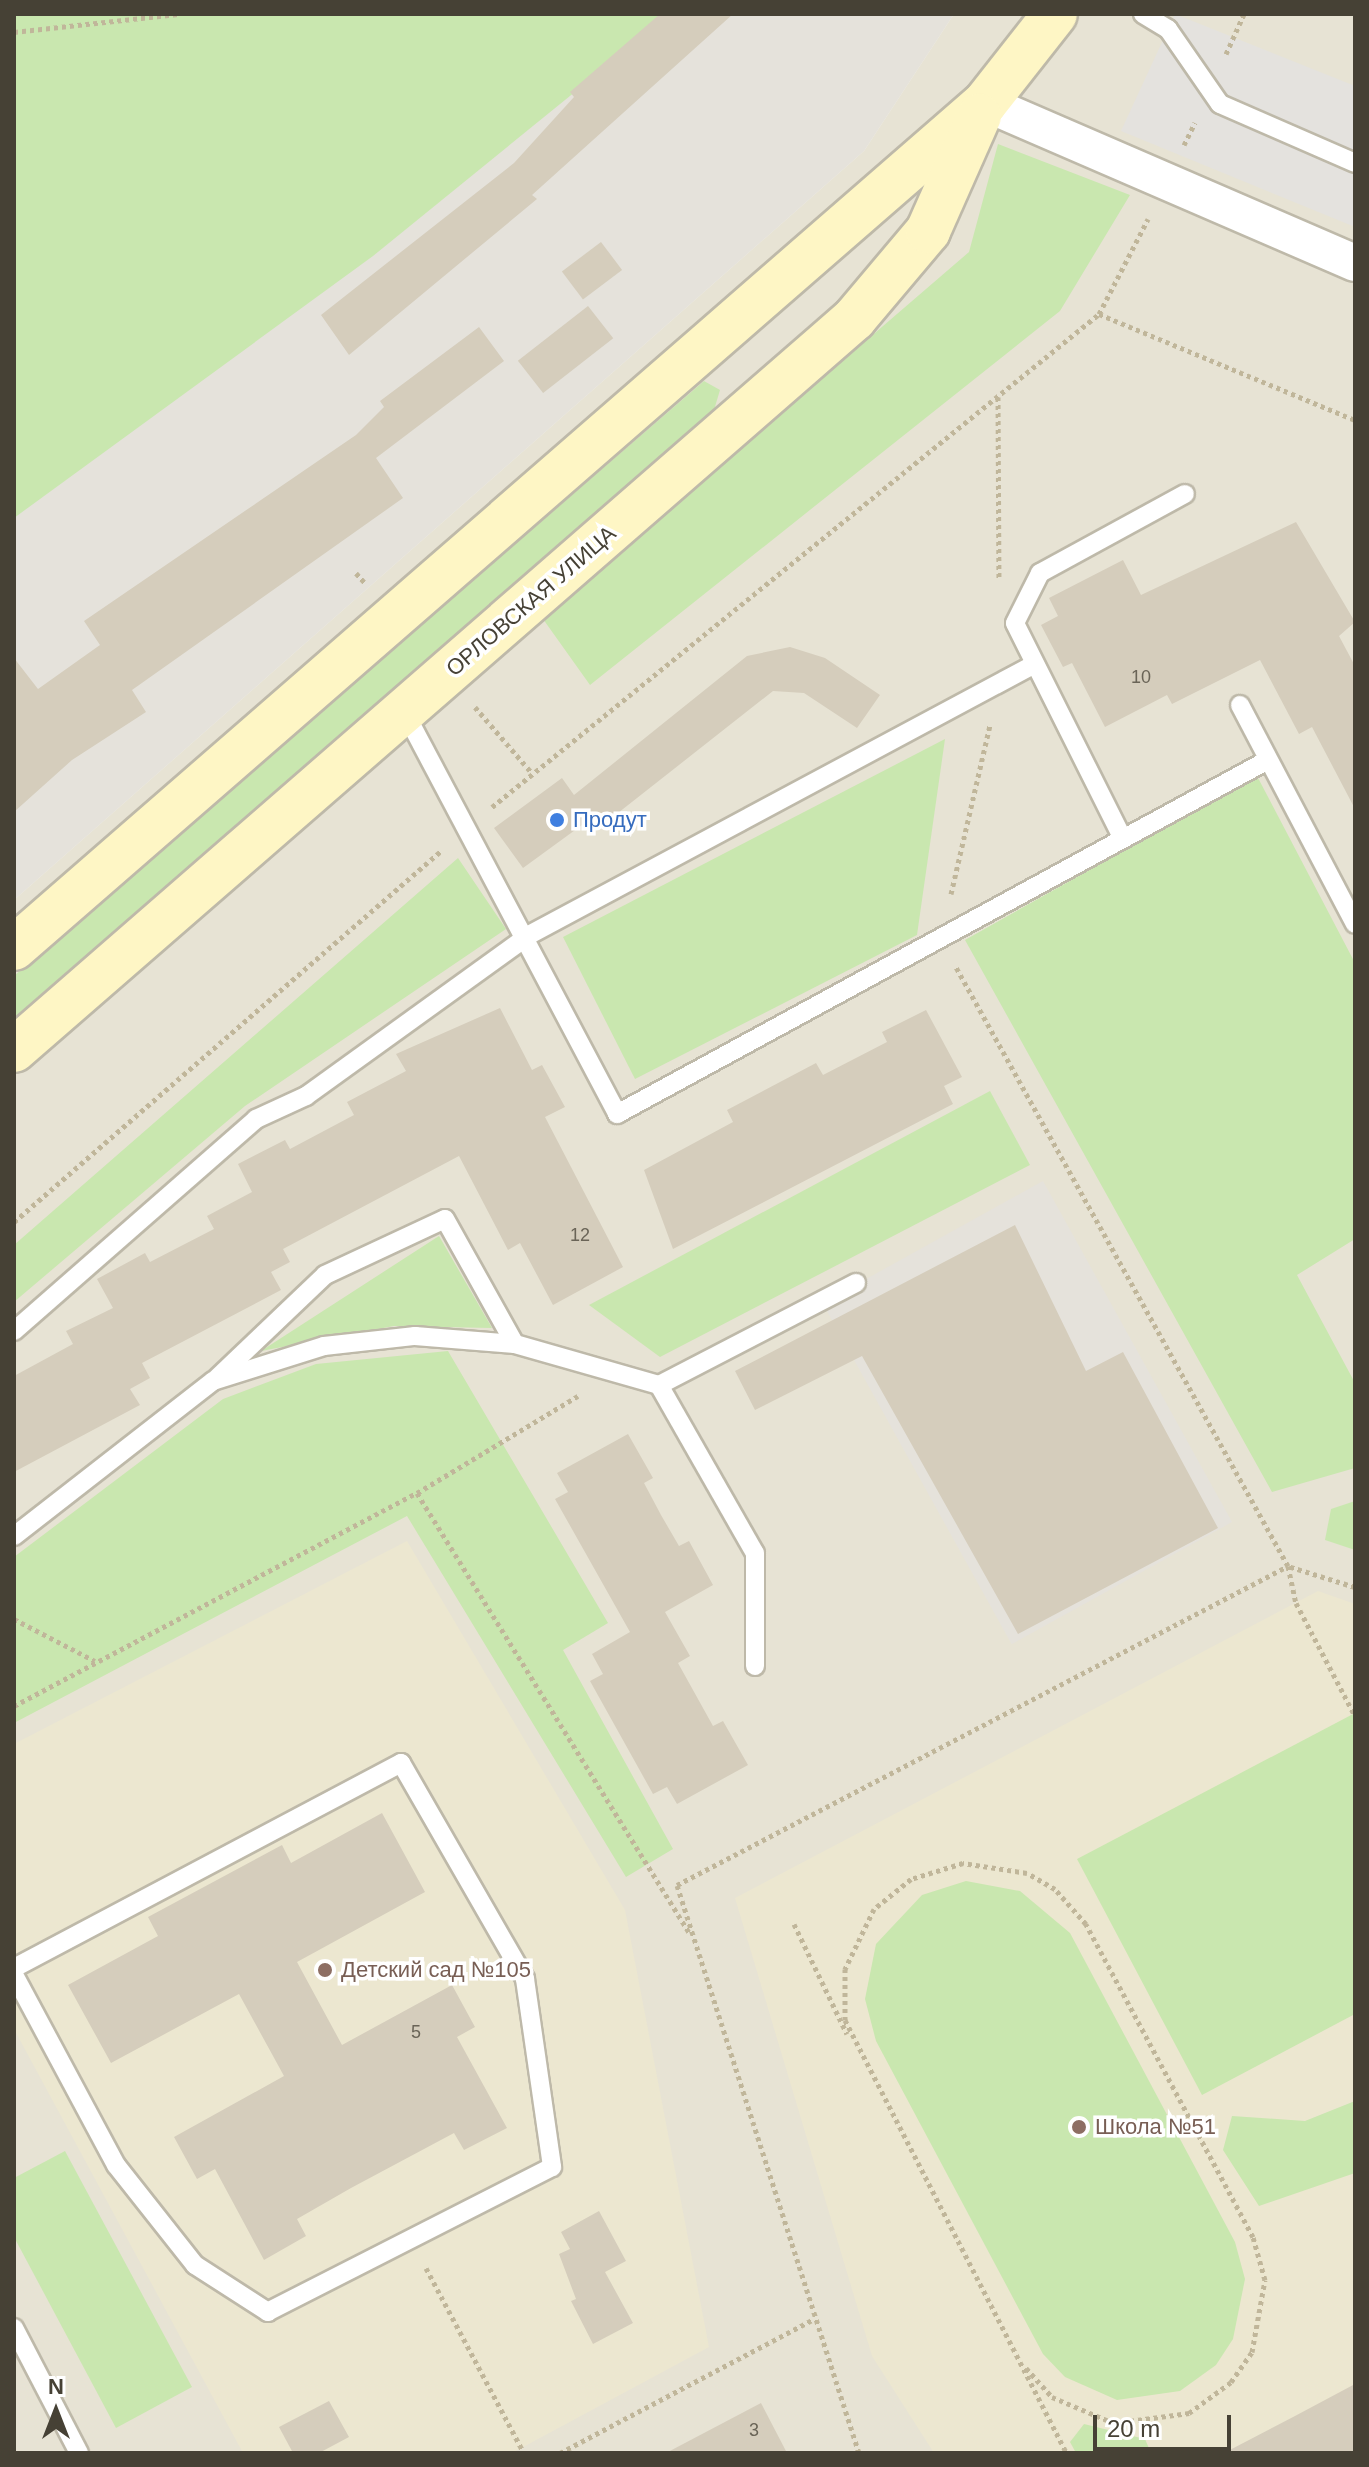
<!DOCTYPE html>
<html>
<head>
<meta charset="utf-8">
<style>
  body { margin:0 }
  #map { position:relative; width:1369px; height:2467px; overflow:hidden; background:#f3f0e6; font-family:Arial,sans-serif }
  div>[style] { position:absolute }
  .residential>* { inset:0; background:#e7e3d4 }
  .industrial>* { inset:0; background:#e5e2db; transform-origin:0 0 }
  .education>* { inset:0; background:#ece7d0 }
  .green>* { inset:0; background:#c9e7af }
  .parking>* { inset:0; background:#e4e2de }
  .building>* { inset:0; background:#d5cdbc; transform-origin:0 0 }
  .path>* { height:5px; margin-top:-2.5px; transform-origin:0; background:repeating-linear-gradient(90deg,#c0b69a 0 4px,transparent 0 8px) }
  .roads { filter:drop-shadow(2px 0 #beb9a9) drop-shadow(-2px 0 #beb9a9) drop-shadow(0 2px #beb9a9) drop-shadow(0 -2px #beb9a9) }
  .lane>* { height:18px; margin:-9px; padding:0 9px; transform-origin:9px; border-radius:9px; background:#fff }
  .street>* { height:36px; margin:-18px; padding:0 18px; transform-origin:18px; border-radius:18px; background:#fff }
  .secondary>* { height:44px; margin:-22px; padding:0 22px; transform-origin:22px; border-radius:22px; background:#fef6c5 }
  .dots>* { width:22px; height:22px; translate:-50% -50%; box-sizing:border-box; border:4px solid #fff; border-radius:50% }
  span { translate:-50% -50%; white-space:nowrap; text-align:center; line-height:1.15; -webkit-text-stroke:7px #fff; paint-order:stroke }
  .number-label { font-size:18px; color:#6a6457 }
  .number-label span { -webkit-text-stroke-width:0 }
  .street-label { font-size:22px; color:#464135 }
  .shop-label { font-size:22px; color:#366cbe }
  .left { translate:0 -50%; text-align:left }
  .education-label { font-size:22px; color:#785e54 }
  .frame { position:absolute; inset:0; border:16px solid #464135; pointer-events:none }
  .north { position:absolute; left:16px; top:2371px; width:80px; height:80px; -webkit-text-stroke:6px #fff; paint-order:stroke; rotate:0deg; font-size:22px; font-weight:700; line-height:32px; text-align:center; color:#464135 }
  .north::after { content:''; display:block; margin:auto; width:28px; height:36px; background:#464135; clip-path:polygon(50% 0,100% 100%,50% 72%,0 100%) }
  .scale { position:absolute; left:1093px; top:2415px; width:138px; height:36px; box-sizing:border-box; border:4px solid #464135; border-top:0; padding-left:10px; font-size:24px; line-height:28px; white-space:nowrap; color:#464135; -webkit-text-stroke:6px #fff; paint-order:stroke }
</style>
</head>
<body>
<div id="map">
  <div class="residential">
    <div style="clip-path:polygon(954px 14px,1355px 14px,1355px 2453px,14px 2453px,14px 900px,864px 151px)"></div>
  </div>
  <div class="industrial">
    <div style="clip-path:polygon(671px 14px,954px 14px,864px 151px,14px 900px,14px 398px)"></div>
    <div style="left:1043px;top:1181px;width:390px;height:252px;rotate:61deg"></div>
  </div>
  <div class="education">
    <div style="clip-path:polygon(407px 1541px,625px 1910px,709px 2347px,512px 2453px,243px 2453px,14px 2029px,14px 1744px)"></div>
    <div style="clip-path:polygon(1318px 1591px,1355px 1604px,1355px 2453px,934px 2453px,872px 2356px,735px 1898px)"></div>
  </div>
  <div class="green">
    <div style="clip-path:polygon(14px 14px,671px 14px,373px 256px,14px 518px)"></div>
    <div style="clip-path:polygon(998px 144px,1130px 195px,1060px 311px,590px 685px,543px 619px,969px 252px)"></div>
    <div style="clip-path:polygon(704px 381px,720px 390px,714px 410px,14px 1018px,14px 976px)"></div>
    <div style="clip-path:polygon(945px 739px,917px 935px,635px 1079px,563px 937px)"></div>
    <div style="clip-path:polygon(1257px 776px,1355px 963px,1355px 1239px,1297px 1275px,1355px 1383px,1355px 1468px,1272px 1492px,965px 940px)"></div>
    <div style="clip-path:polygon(458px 858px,506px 929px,245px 1106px,14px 1302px,14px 1245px)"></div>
    <div style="clip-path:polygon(990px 1091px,1030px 1165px,660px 1357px,589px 1305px)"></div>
    <div style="clip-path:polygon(439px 1236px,492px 1328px,394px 1326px,261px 1351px)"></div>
    <div style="clip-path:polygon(448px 1351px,608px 1623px,563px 1650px,673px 1849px,626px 1877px,407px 1516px,14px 1723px,14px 1557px,223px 1399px,316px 1364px)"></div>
    <div style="clip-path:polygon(1355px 1501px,1355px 1550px,1325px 1540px,1331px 1509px)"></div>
    <div style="clip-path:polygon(1355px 1713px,1355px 2014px,1202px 2095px,1077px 1859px)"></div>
    <div style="clip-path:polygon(966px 1881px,1020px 1891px,1070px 1933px,1235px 2242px,1245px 2279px,1233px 2339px,1216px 2365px,1180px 2391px,1117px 2400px,1065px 2377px,1043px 2354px,876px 2041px,865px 1999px,876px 1944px,922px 1895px)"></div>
    <div style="clip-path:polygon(1355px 2101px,1355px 2173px,1259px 2206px,1223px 2150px,1232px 2116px,1305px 2121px)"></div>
    <div style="clip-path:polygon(65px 2151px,192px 2387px,116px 2428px,14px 2237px,14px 2178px)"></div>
    <div style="clip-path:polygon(1084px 2424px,1145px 2439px,1151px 2453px,1076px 2453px,1070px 2442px)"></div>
  </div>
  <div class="parking">
    <div style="clip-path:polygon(1175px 14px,1355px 86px,1355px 227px,1121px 131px)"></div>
  </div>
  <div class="building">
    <div style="clip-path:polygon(660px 14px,733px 14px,532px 195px,537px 199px,349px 355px,321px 315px,514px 163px,574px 97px,570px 92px)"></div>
    <div style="left:601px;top:242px;width:35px;height:49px;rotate:53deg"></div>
    <div style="left:588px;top:306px;width:41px;height:89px;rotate:52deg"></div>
    <div style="clip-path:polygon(479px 327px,504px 361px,376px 458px,403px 498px,132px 690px,146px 712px,72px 760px,14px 812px,14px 658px,38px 689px,100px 645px,84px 621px,356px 435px,384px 407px,380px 401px)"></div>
    <div style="clip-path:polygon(1296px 522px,1355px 622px,1339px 636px,1355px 666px,1355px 809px,1312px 727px,1299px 734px,1260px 660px,1172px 704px,1167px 695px,1105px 727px,1072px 663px,1063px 667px,1041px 625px,1058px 616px,1049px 598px,1123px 560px,1141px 595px)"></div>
    <div style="clip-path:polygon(790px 647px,825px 658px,880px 695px,857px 728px,804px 693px,773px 691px,590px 835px,582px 825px,523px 868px,494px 828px,562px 778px,574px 795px,747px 656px)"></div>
    <div style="clip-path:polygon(500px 1008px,532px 1070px,542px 1065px,565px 1107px,545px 1117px,623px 1267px,553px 1305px,520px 1243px,508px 1250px,459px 1156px,283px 1249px,290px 1262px,271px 1272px,281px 1290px,142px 1363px,150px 1378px,130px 1389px,140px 1405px,14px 1472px,14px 1376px,73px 1344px,66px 1331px,113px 1308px,97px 1279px,145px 1253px,150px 1262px,214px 1229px,207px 1216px,252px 1192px,238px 1164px,285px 1140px,290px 1149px,354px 1115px,347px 1102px,406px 1071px,396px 1054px)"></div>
    <div style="clip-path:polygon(926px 1010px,962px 1077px,944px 1086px,953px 1104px,673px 1249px,644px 1170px,733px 1122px,727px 1110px,816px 1063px,823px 1075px,887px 1042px,882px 1032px)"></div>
    <div style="clip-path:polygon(1015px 1225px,1086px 1371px,1123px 1352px,1218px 1528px,1018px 1634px,862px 1356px,755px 1410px,735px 1371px)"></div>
    <div style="clip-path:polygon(628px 1434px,653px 1478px,644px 1483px,661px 1515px,679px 1546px,689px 1541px,713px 1585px,665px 1612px,690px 1656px,678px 1663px,713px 1726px,723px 1721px,748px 1765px,677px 1804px,667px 1787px,653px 1794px,590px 1681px,603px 1674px,592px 1654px,630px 1632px,555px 1499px,568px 1492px,557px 1473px)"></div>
    <div style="clip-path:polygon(382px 1813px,425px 1892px,297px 1962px,342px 2045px,452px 1985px,475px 2027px,457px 2037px,507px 2128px,464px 2150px,454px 2133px,351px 2188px,297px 2219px,306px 2236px,264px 2260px,215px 2169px,197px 2179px,174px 2137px,284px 2076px,239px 1994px,111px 2063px,68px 1985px,158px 1936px,148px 1917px,282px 1845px,291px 1863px)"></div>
    <div style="clip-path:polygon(599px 2211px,626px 2261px,605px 2272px,633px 2323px,593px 2344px,571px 2301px,576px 2299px,559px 2254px,570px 2249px,561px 2232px)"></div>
    <div style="clip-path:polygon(1355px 2384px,1355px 2453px,1224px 2453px,1295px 2416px)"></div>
    <div style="clip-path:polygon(329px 2401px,349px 2437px,319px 2453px,293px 2453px,279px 2427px)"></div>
    <div style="clip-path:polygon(761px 2403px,787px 2453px,666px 2453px)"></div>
  </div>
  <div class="path">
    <div style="left:14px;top:32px;width:165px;rotate:-6.3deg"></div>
    <div style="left:1226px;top:54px;width:44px;rotate:-65.8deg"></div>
    <div style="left:1184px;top:145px;width:25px;rotate:-64deg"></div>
    <div style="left:1099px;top:314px;width:107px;rotate:-62.7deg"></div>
    <div style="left:998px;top:397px;width:183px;rotate:89.7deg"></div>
    <div style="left:356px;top:573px;width:13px;rotate:48deg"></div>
    <div style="left:475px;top:707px;width:87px;rotate:49.2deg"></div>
    <div style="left:492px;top:807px;width:782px;rotate:-39.08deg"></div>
    <div style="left:1099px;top:314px;width:277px;rotate:22.5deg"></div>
    <div style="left:951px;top:894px;width:173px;rotate:-77deg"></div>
    <div style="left:14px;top:1222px;width:567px;rotate:-41deg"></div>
    <div style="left:417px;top:1493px;width:188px;rotate:-31.1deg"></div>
    <div style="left:1355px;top:1587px;width:70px;rotate:-162.6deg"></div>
    <div style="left:1288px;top:1566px;width:38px;rotate:78deg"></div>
    <div style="left:1296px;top:1603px;width:127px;rotate:62.4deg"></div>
    <div style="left:14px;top:1619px;width:91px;rotate:27.4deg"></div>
    <div style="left:14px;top:1706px;width:456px;rotate:-27.9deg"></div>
    <div style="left:417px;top:1493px;width:519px;rotate:58.24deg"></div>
    <div style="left:794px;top:1924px;width:122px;rotate:64.3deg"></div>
    <div style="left:426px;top:2268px;width:209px;rotate:62.1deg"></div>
    <div style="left:1026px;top:2368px;width:39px;rotate:48deg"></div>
    <div style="left:1052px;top:2397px;width:67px;rotate:22.8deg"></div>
    <div style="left:1114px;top:2423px;width:76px;rotate:-7.6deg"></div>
    <div style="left:1189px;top:2413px;width:52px;rotate:-36.4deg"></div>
    <div style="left:1231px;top:2382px;width:37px;rotate:-55deg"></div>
    <div style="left:1252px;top:2352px;width:73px;rotate:-79.8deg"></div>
    <div style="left:1265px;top:2280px;width:45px;rotate:-105.6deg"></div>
    <div style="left:1253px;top:2237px;width:355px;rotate:-118.1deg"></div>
    <div style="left:1086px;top:1924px;width:47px;rotate:-131.5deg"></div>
    <div style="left:1055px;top:1889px;width:32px;rotate:-150deg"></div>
    <div style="left:1027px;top:1873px;width:65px;rotate:-171.1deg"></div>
    <div style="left:963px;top:1863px;width:54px;rotate:162.9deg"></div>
    <div style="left:911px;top:1879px;width:48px;rotate:141deg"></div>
    <div style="left:874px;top:1909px;width:67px;rotate:115.8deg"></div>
    <div style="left:845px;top:1969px;width:51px;rotate:90deg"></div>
    <div style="left:845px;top:2020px;width:487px;rotate:62.9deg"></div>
    <div style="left:560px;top:2453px;width:285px;rotate:-27.8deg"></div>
    <div style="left:859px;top:2453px;width:596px;rotate:-107.77deg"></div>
    <div style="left:677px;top:1885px;width:689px;rotate:-27.57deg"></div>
    <div style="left:1288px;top:1566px;width:685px;rotate:-119deg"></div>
  </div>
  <div class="roads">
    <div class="lane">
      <div style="left:1143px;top:14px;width:29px;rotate:31deg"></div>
      <div style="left:1168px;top:29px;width:91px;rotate:55.3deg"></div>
      <div style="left:1220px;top:104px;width:147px;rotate:23.6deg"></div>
      <div style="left:1240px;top:705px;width:247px;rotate:62.3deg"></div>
      <div style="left:404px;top:711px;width:456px;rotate:62.1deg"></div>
      <div style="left:617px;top:1114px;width:741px;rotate:-28.54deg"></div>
      <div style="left:1122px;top:837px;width:239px;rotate:-116.6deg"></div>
      <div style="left:1015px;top:623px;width:56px;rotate:-63.4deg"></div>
      <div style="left:1040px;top:573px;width:165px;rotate:-28.6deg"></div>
      <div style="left:14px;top:1331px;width:322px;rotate:-41.2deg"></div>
      <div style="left:256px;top:1119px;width:55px;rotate:-24.7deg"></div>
      <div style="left:306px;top:1096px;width:275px;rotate:-35.8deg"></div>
      <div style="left:529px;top:935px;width:570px;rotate:-28.18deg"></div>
      <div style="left:217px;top:1378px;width:149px;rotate:-43.6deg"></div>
      <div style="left:325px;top:1275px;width:132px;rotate:-25deg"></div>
      <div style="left:445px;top:1219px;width:143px;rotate:60.8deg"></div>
      <div style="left:659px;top:1385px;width:193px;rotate:60.3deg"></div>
      <div style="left:755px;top:1553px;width:113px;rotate:90deg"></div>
      <div style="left:14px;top:1536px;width:252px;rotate:-37.9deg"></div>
      <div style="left:213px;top:1381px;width:116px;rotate:-17.5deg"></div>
      <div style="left:324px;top:1346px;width:92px;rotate:-6.3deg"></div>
      <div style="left:415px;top:1336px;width:100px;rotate:4.6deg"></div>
      <div style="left:515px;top:1344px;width:150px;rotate:15.9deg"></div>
      <div style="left:659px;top:1385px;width:222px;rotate:-27.4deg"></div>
      <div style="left:14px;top:1968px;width:438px;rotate:-27.9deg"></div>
      <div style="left:401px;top:1763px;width:249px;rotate:60.1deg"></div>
      <div style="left:525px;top:1979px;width:190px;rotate:81.8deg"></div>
      <div style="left:552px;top:2167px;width:319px;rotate:153deg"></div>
      <div style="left:268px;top:2312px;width:87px;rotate:-147.2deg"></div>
      <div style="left:195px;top:2265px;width:127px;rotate:-128.3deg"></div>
      <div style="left:116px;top:2165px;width:216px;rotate:-118.2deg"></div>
      <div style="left:14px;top:2328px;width:141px;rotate:62.5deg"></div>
    </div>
    <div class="street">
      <div style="left:985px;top:103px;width:403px;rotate:23.4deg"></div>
    </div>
    <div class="secondary">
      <div style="left:14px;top:948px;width:1287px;rotate:-41.03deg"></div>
      <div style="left:985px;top:103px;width:113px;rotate:-51.8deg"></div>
      <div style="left:14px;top:1050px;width:1114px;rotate:-41.03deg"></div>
      <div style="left:854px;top:319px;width:115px;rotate:-49.9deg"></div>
      <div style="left:928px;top:231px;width:126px;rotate:-66.1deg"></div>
    </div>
  </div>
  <div class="dots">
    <div style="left:557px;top:820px;background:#3f7fe0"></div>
    <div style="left:325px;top:1970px;background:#8d6e63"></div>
    <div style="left:1079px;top:2127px;background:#8d6e63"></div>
  </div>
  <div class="number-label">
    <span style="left:1141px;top:677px">10</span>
    <span style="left:580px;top:1235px">12</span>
    <span style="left:416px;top:2032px">5</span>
    <span style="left:754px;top:2430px">3</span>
  </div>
  <div class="street-label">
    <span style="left:531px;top:601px;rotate:-41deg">ОРЛОВСКАЯ УЛИЦА</span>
  </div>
  <div class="shop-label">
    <span class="left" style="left:573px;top:820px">Продут</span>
  </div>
  <div class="education-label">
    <span class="left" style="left:341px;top:1970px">Детский сад №105</span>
    <span class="left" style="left:1095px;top:2127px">Школа №51</span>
  </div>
  <div class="frame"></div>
  <div class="north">N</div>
  <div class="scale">20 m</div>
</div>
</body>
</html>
